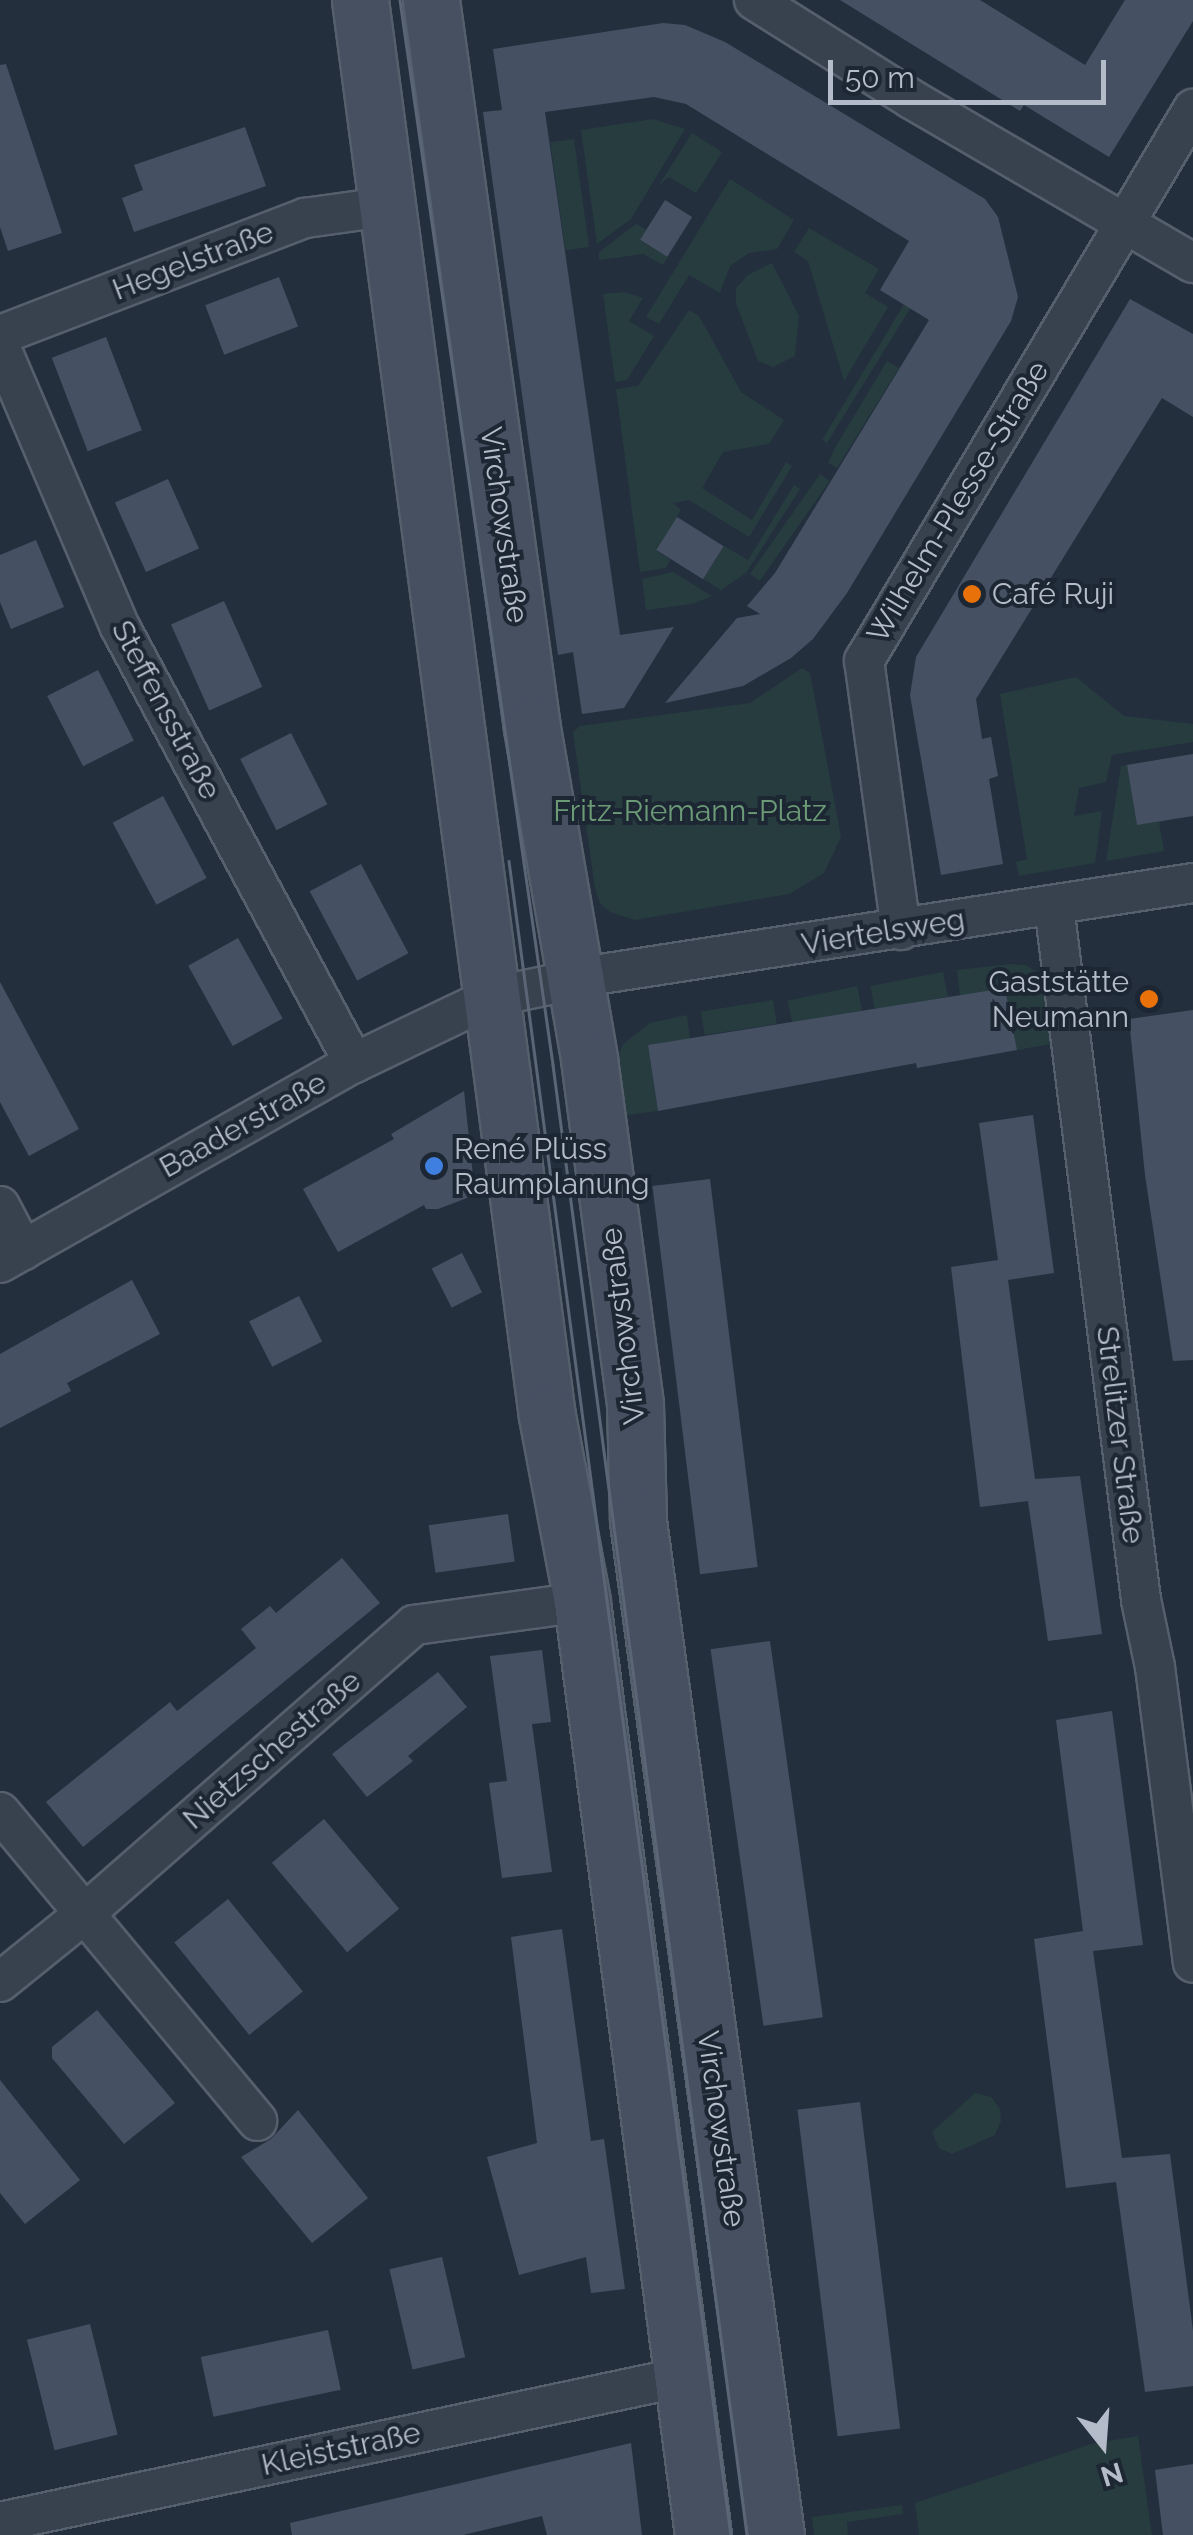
<!DOCTYPE html>
<html>
<head>
<meta charset="utf-8">
<style>
  body { margin:0 }
  #map { position:relative; width:1193px; height:2535px; overflow:hidden; background:#242f3e; font-family:Raleway,sans-serif }
  div>[style] { position:absolute }
  .green>* { inset:0; background:#263c3f; transform-origin:0 0 }
  .building>* { inset:0; background:#455162; transform-origin:0 0 }
  .roads { filter:drop-shadow(2px 0 #565f6c) drop-shadow(-2px 0 #565f6c) drop-shadow(0 2px #565f6c) drop-shadow(0 -2px #565f6c) }
  .minor>* { height:38px; margin:-19px; padding:0 19px; transform-origin:19px; border-radius:19px; background:#38414e }
  .secondary>* { height:55px; margin:-27.5px; padding:0 27.5px; transform-origin:27.5px; border-radius:27.5px; background:#465061 }
  .tram>* { height:2.5px; margin:-1.25px; padding:0 1.25px; transform-origin:1.25px; border-radius:1.25px; background:#5a6575 }
  .dots>* { width:28px; height:28px; translate:-50% -50%; box-sizing:border-box; border:5px solid #1d2633; border-radius:50% }
  span { translate:-50% -50%; white-space:nowrap; text-align:center; line-height:1.15; -webkit-text-stroke:8px #1d2633; paint-order:stroke }
  .street-label { font-size:30px; color:#b4bcc9 }
  .poi-label { font-size:30px; color:#b4bcc9 }
  .left { translate:0 -50%; text-align:left }
  .right { translate:-100% -50%; text-align:right }
  .park-label { font-size:30px; color:#6b9a76 }
  .north { position:absolute; left:1053px; top:2395px; width:100px; height:100px; -webkit-text-stroke:8px #1d2633; paint-order:stroke; rotate:163deg; font-size:28px; font-weight:700; line-height:40px; text-align:center; color:#b4bcc9 }
  .north::after { content:''; display:block; margin:auto; width:35px; height:45px; background:#b4bcc9; clip-path:polygon(50% 0,100% 100%,50% 72%,0 100%) }
  .scale { position:absolute; left:828px; top:60px; width:278px; height:45px; box-sizing:border-box; border:5px solid #b4bcc9; border-top:0; padding-left:12px; font-size:30px; line-height:35px; white-space:nowrap; color:#b4bcc9; -webkit-text-stroke:8px #1d2633; paint-order:stroke }
</style>
</head>
<body>
<div id="map">
  <div class="green">
    <div style="clip-path:polygon(653px 119px,685px 129px,631px 219px,597px 244px,581px 130px)"></div>
    <div style="clip-path:polygon(692px 133px,722px 152px,704px 181px,696px 193px,669px 177px,659px 185px)"></div>
    <div style="left:574px;top:139px;width:109px;height:24px;rotate:82deg"></div>
    <div style="clip-path:polygon(730px 179px,794px 220px,777px 249px,749px 253px,730px 266px,720px 293px,689px 275px,659px 324px,646px 317px)"></div>
    <div style="clip-path:polygon(636px 224px,647px 230px,641px 241px,668px 257px,663px 265px,643px 254px,599px 260px,599px 252px)"></div>
    <div style="clip-path:polygon(809px 228px,879px 269px,865px 293px,888px 307px,844px 381px,808px 261px,794px 252px)"></div>
    <div style="clip-path:polygon(772px 263px,799px 316px,795px 356px,773px 367px,758px 361px,736px 304px,736px 288px,748px 275px)"></div>
    <div style="clip-path:polygon(915px 286px,921px 291px,827px 443px,822px 440px)"></div>
    <div style="clip-path:polygon(624px 292px,643px 298px,629px 321px,654px 336px,627px 380px,615px 382px,603px 294px)"></div>
    <div style="clip-path:polygon(689px 310px,699px 316px,741px 392px,784px 420px,769px 444px,723px 452px,702px 488px,752px 520px,786px 462px,792px 466px,749px 537px,689px 500px,673px 503px,681px 510px,657px 551px,670px 560px,666px 568px,640px 572px,616px 389px,638px 386px)"></div>
    <div style="clip-path:polygon(887px 361px,899px 368px,837px 468px,828px 463px,836px 446px)"></div>
    <div style="left:820px;top:474px;width:12px;height:122px;rotate:35deg"></div>
    <div style="clip-path:polygon(794px 485px,800px 489px,746px 573px,721px 590px,703px 579px,724px 546px,748px 560px)"></div>
    <div style="clip-path:polygon(673px 572px,712px 596px,692px 604px,646px 610px,642px 579px)"></div>
    <div style="clip-path:polygon(802px 668px,810px 673px,841px 837px,824px 873px,789px 894px,635px 920px,610px 912px,600px 903px,595px 888px,573px 732px,580px 726px,750px 703px)"></div>
    <div style="clip-path:polygon(1076px 677px,1124px 716px,1193px 724px,1193px 742px,1112px 755px,1106px 782px,1079px 788px,1074px 816px,1102px 811px,1095px 863px,1019px 876px,1016px 862px,1027px 859px,1000px 694px)"></div>
    <div style="clip-path:polygon(1127px 765px,1137px 824px,1159px 822px,1164px 851px,1106px 861px,1121px 766px)"></div>
    <div style="clip-path:polygon(1010px 964px,1026px 965px,1042px 976px,1056px 1043px,1017px 1050px,1005px 988px,960px 996px,957px 970px)"></div>
    <div style="left:943px;top:972px;width:25px;height:74px;rotate:79deg"></div>
    <div style="left:857px;top:986px;width:25px;height:71px;rotate:78deg"></div>
    <div style="left:773px;top:1000px;width:24px;height:73px;rotate:81deg"></div>
    <div style="clip-path:polygon(687px 1015px,690px 1039px,648px 1045px,658px 1111px,627px 1115px,619px 1054px,623px 1044px,650px 1023px)"></div>
    <div style="clip-path:polygon(975px 2093px,991px 2097px,1000px 2109px,1001px 2121px,995px 2135px,952px 2154px,939px 2148px,932px 2132px)"></div>
    <div style="clip-path:polygon(1138px 2436px,1152px 2535px,919px 2535px,915px 2503px,1091px 2444px)"></div>
    <div style="clip-path:polygon(902px 2505px,903px 2514px,847px 2522px,848px 2535px,814px 2535px,812px 2517px)"></div>
  </div>
  <div class="building">
    <div style="clip-path:polygon(840px 0,980px 0,1085px 65px,1125px 0,1193px 0,1193px 21px,1109px 157px,1024px 105px,1020px 111px)"></div>
    <div style="clip-path:polygon(663px 23px,685px 25px,725px 42px,985px 199px,998px 217px,1018px 297px,1011px 321px,847px 593px,813px 639px,791px 658px,743px 686px,665px 703px,737px 618px,760px 614px,747px 606px,775px 573px,929px 320px,880px 290px,909px 241px,686px 104px,654px 97px,545px 112px,620px 635px,674px 627px,624px 708px,582px 714px,573px 652px,558px 655px,483px 112px,502px 110px,493px 49px)"></div>
    <div style="clip-path:polygon(6px 64px,62px 233px,8px 251px,0 227px,0 65px)"></div>
    <div style="clip-path:polygon(245px 127px,266px 186px,134px 232px,122px 198px,143px 190px,134px 165px)"></div>
    <div style="left:665px;top:200px;width:32px;height:47px;rotate:32deg"></div>
    <div style="left:279px;top:277px;width:53px;height:79px;rotate:69deg"></div>
    <div style="clip-path:polygon(1130px 299px,1193px 334px,1193px 417px,1162px 398px,976px 699px,982px 739px,991px 737px,998px 776px,989px 779px,1003px 864px,941px 875px,910px 695px,916px 657px)"></div>
    <div style="left:106px;top:337px;width:100px;height:58px;rotate:69deg"></div>
    <div style="left:168px;top:479px;width:76px;height:58px;rotate:66deg"></div>
    <div style="left:677px;top:517px;width:55px;height:39px;rotate:32deg"></div>
    <div style="clip-path:polygon(36px 540px,64px 607px,11px 629px,0 602px,0 555px)"></div>
    <div style="left:224px;top:601px;width:94px;height:58px;rotate:66deg"></div>
    <div style="left:98px;top:670px;width:79px;height:57px;rotate:63deg"></div>
    <div style="left:291px;top:733px;width:80px;height:57px;rotate:63deg"></div>
    <div style="clip-path:polygon(1193px 754px,1193px 816px,1137px 825px,1127px 765px)"></div>
    <div style="left:163px;top:796px;width:93px;height:57px;rotate:62deg"></div>
    <div style="left:361px;top:864px;width:101px;height:58px;rotate:62deg"></div>
    <div style="left:238px;top:938px;width:92px;height:57px;rotate:61deg"></div>
    <div style="clip-path:polygon(0 982px,79px 1129px,29px 1156px,0 1102px)"></div>
    <div style="clip-path:polygon(1005px 988px,1017px 1050px,917px 1068px,916px 1063px,658px 1111px,648px 1045px)"></div>
    <div style="clip-path:polygon(1193px 1010px,1193px 1360px,1173px 1361px,1145px 1175px,1129px 1019px)"></div>
    <div style="clip-path:polygon(464px 1091px,475px 1195px,438px 1209px,426px 1209px,424px 1205px,338px 1252px,303px 1189px,394px 1139px,391px 1134px)"></div>
    <div style="clip-path:polygon(1033px 1115px,1054px 1273px,1008px 1280px,1035px 1479px,1080px 1476px,1102px 1634px,1048px 1641px,1028px 1501px,980px 1507px,951px 1267px,998px 1260px,979px 1123px)"></div>
    <div style="left:710px;top:1179px;width:391px;height:58px;rotate:83deg"></div>
    <div style="left:462px;top:1253px;width:44px;height:34px;rotate:63deg"></div>
    <div style="clip-path:polygon(132px 1280px,160px 1334px,67px 1383px,71px 1391px,0 1428px,0 1354px)"></div>
    <div style="left:299px;top:1296px;width:51px;height:56px;rotate:63deg"></div>
    <div style="left:508px;top:1514px;width:48px;height:80px;rotate:82deg"></div>
    <div style="clip-path:polygon(342px 1558px,380px 1603px,83px 1847px,46px 1802px,170px 1702px,177px 1711px,256px 1648px,241px 1629px,270px 1606px,276px 1613px)"></div>
    <div style="left:770px;top:1641px;width:380px;height:60px;rotate:82deg"></div>
    <div style="clip-path:polygon(542px 1650px,551px 1722px,532px 1724px,552px 1872px,502px 1878px,489px 1783px,507px 1781px,490px 1656px)"></div>
    <div style="clip-path:polygon(438px 1672px,467px 1707px,408px 1756px,413px 1761px,367px 1797px,332px 1754px)"></div>
    <div style="clip-path:polygon(1112px 1711px,1143px 1945px,1093px 1951px,1122px 2158px,1170px 2154px,1193px 2331px,1193px 2386px,1145px 2392px,1116px 2182px,1066px 2188px,1034px 1939px,1083px 1931px,1056px 1720px)"></div>
    <div style="left:324px;top:1819px;width:117px;height:68px;rotate:50deg"></div>
    <div style="left:228px;top:1899px;width:119px;height:69px;rotate:51deg"></div>
    <div style="clip-path:polygon(562px 1929px,591px 2141px,604px 2139px,625px 2289px,591px 2293px,586px 2257px,519px 2275px,487px 2157px,537px 2143px,511px 1937px)"></div>
    <div style="clip-path:polygon(97px 2010px,175px 2103px,124px 2144px,52px 2058px,52px 2047px)"></div>
    <div style="clip-path:polygon(0 2080px,80px 2180px,25px 2224px,0 2193px)"></div>
    <div style="left:860px;top:2102px;width:329px;height:63px;rotate:83deg"></div>
    <div style="clip-path:polygon(298px 2110px,368px 2198px,312px 2243px,241px 2157px,271px 2139px)"></div>
    <div style="left:442px;top:2257px;width:103px;height:54px;rotate:77deg"></div>
    <div style="left:90px;top:2324px;width:114px;height:65px;rotate:76deg"></div>
    <div style="left:328px;top:2330px;width:61px;height:130px;rotate:78deg"></div>
    <div style="clip-path:polygon(631px 2443px,642px 2535px,547px 2535px,542px 2516px,463px 2535px,292px 2535px,290px 2523px)"></div>
    <div style="clip-path:polygon(1193px 2464px,1193px 2535px,1163px 2535px,1155px 2470px)"></div>
  </div>
  <div class="roads">
    <div class="minor">
      <div style="left:754px;top:0;width:186px;rotate:32.2deg"></div>
      <div style="left:911px;top:99px;width:326px;rotate:30.2deg"></div>
      <div style="left:0;top:335px;width:327px;rotate:-21deg"></div>
      <div style="left:305px;top:218px;width:87px;rotate:-7.9deg"></div>
      <div style="left:0;top:346px;width:306px;rotate:66.9deg"></div>
      <div style="left:120px;top:627px;width:495px;rotate:61.8deg"></div>
      <div style="left:1054px;top:906px;width:699px;rotate:82.85deg"></div>
      <div style="left:1141px;top:1600px;width:68px;rotate:78.2deg"></div>
      <div style="left:1155px;top:1667px;width:298px;rotate:82.7deg"></div>
      <div style="left:901px;top:930px;width:272px;rotate:-97.8deg"></div>
      <div style="left:864px;top:661px;width:643px;rotate:-59.2deg"></div>
      <div style="left:0;top:1206px;width:50px;rotate:62.4deg"></div>
      <div style="left:0;top:1263px;width:407px;rotate:-29.5deg"></div>
      <div style="left:354px;top:1063px;width:153px;rotate:-25.6deg"></div>
      <div style="left:492px;top:997px;width:111px;rotate:-11.9deg"></div>
      <div style="left:601px;top:974px;width:599px;rotate:-8.74deg"></div>
      <div style="left:0;top:1812px;width:402px;rotate:50.2deg"></div>
      <div style="left:0;top:1982px;width:107px;rotate:-38.9deg"></div>
      <div style="left:83px;top:1915px;width:440px;rotate:-41.2deg"></div>
      <div style="left:414px;top:1625px;width:170px;rotate:-7.8deg"></div>
      <div style="left:0;top:2522px;width:697px;rotate:-12deg"></div>
    </div>
    <div class="secondary">
      <div style="left:360px;top:0;width:1428px;rotate:82.48deg"></div>
      <div style="left:547px;top:1416px;width:189px;rotate:79.3deg"></div>
      <div style="left:582px;top:1602px;width:941px;rotate:82.61deg"></div>
      <div style="left:431px;top:0;width:735px;rotate:82.1deg"></div>
      <div style="left:532px;top:728px;width:336px;rotate:80.2deg"></div>
      <div style="left:589px;top:1059px;width:349px;rotate:82.4deg"></div>
      <div style="left:635px;top:1405px;width:116px;rotate:88.5deg"></div>
      <div style="left:638px;top:1521px;width:1023px;rotate:82.25deg"></div>
    </div>
  </div>
  <div class="tram">
    <div style="left:400px;top:0;width:1076px;rotate:81.82deg"></div>
    <div style="left:553px;top:1065px;width:1483px;rotate:82.48deg"></div>
    <div style="left:509px;top:861px;width:1689px;rotate:82.45deg"></div>
  </div>
  <div class="dots">
    <div style="left:972px;top:594px;background:#e8710a"></div>
    <div style="left:1149px;top:999px;background:#e8710a"></div>
    <div style="left:434px;top:1166px;background:#3f7fe0"></div>
  </div>
  <div class="street-label">
    <span style="left:193px;top:261px;rotate:-21deg">Hegelstraße</span>
    <span style="left:958px;top:502px;rotate:-59deg">Wilhelm-Plesse-Straße</span>
    <span style="left:504px;top:525px;rotate:82deg">Virchowstraße</span>
    <span style="left:166px;top:710px;rotate:62deg">Steffensstraße</span>
    <span style="left:883px;top:932px;rotate:-9deg">Viertelsweg</span>
    <span style="left:243px;top:1125px;rotate:-29deg">Baaderstraße</span>
    <span style="left:623px;top:1326px;rotate:-97deg">Virchowstraße</span>
    <span style="left:1120px;top:1435px;rotate:83deg">Strelitzer Straße</span>
    <span style="left:272px;top:1750px;rotate:-41deg">Nietzschestraße</span>
    <span style="left:721px;top:2129px;rotate:82deg">Virchowstraße</span>
    <span style="left:341px;top:2449px;rotate:-12deg">Kleiststraße</span>
  </div>
  <div class="poi-label">
    <span class="left" style="left:992px;top:594px">Café Ruji</span>
    <span class="right" style="left:1129px;top:999px">Gaststätte<br>Neumann</span>
    <span class="left" style="left:454px;top:1166px">René Plüss<br>Raumplanung</span>
  </div>
  <div class="park-label">
    <span style="left:690px;top:811px">Fritz-Riemann-Platz</span>
  </div>
  <div class="north">N</div>
  <div class="scale">50 m</div>
</div>
</body>
</html>
